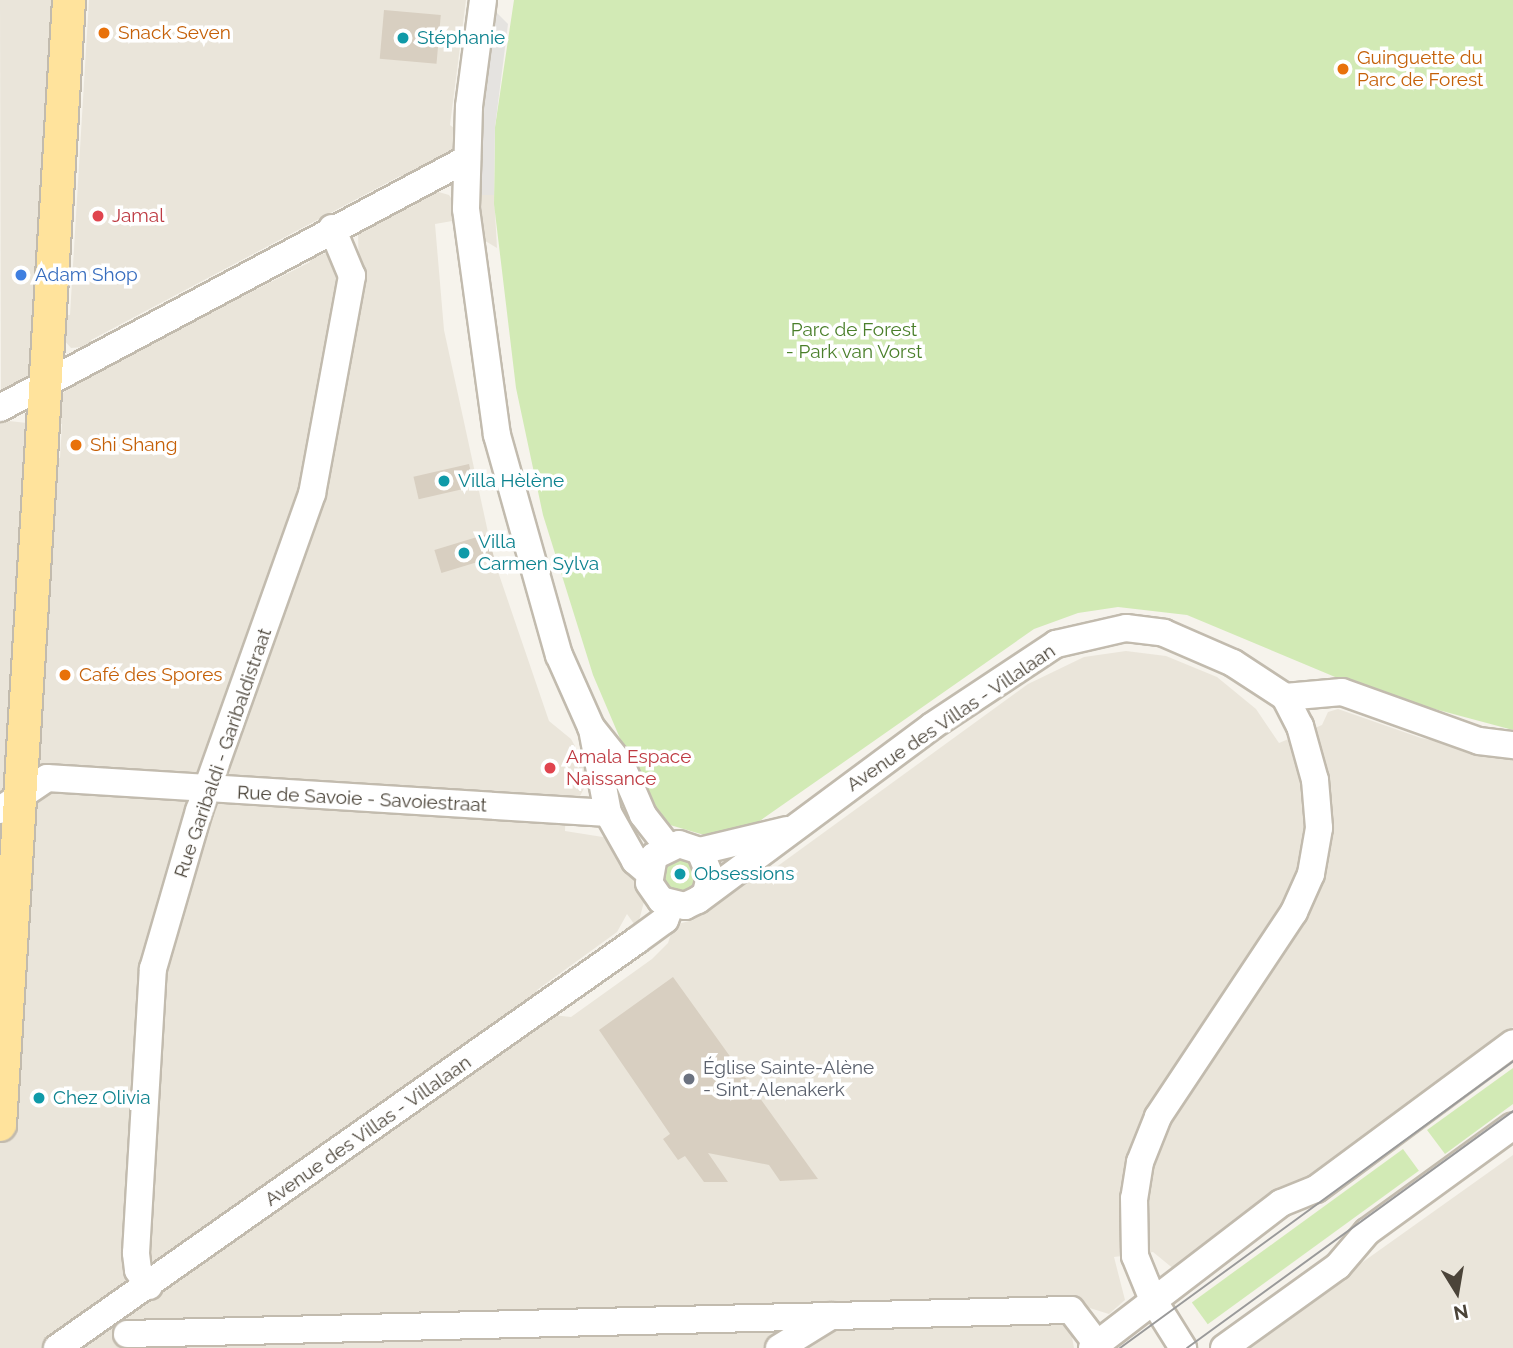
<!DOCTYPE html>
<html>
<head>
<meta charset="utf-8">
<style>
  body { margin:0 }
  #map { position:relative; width:1513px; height:1348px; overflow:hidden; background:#f6f3ec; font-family:Raleway,sans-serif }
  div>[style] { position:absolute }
  .residential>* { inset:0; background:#eae5da }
  .green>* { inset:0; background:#d2eab5; transform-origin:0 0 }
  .round { border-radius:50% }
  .parking>* { inset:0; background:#e5e3e0 }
  .building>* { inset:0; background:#d8cfc1; transform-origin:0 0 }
  .roads { filter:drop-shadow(2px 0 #c2bbae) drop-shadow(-2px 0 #c2bbae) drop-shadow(0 2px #c2bbae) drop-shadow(0 -2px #c2bbae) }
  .minor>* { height:26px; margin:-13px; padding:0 13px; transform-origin:13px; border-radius:13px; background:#fff }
  .major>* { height:32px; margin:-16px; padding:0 16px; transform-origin:16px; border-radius:16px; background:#ffe39c }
  .tram>* { height:2px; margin:-1px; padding:0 1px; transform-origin:1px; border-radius:1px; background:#9a9a9a }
  .dots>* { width:19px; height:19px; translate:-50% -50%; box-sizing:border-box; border:4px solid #fff; border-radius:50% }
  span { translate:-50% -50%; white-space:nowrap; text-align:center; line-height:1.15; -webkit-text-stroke:7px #fff; paint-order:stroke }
  .food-label { font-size:19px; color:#c56008 }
  .left { translate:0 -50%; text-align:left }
  .culture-label { font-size:19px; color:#0d838f }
  .health-label { font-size:19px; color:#be3a42 }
  .shop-label { font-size:19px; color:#366cbe }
  .park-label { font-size:19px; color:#4a7f2a }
  .street-label { font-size:19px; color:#4b4439 }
  .worship-label { font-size:19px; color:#5b616d }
  .north { position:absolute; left:1422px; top:1257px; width:70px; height:70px; -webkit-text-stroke:5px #fff; paint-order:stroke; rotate:169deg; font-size:19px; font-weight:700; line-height:28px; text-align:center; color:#4b4439 }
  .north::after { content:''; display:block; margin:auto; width:24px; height:32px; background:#4b4439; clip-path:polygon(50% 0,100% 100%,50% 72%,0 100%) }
</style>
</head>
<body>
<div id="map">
  <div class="residential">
    <div style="clip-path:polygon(0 0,52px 0,31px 343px,38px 344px,32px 375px,1px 395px)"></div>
    <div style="clip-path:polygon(89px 0,466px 0,450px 125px,458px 131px,454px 153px,404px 183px,400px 176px,91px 340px,93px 346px,71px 348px,63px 339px,62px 315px,70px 315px)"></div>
    <div style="clip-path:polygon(432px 190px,449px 195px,455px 204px,458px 220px,435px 224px,444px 330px,494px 560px,549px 721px,571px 739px,591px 775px,580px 796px,566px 798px,565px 831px,609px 838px,634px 872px,644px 902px,637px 928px,627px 914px,617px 932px,537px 990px,552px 1015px,571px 1017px,652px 959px,668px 943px,674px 925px,693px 920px,755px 874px,764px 876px,1028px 684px,1084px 657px,1126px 651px,1166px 656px,1217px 677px,1256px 709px,1279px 743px,1322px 725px,1328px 712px,1338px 709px,1421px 738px,1513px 757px,1513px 1027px,1329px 1162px,1328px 1171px,1175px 1270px,1153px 1252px,1114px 1257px,1125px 1300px,1109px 1314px,1067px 1301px,1067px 1296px,1046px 1297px,1046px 1317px,1069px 1320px,1074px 1348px,0 1348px,0 420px,27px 423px,31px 457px,60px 458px,62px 424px,56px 423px,59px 399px,70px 384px,310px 262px,308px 256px,329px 253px,359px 277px,358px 231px,415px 205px,412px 199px)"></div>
    <div style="clip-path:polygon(476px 195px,494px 195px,497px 248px,477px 236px)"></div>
    <div style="clip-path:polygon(1513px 1155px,1513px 1348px,1247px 1348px,1360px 1264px)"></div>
  </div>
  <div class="green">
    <div style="clip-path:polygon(514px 0,1513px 0,1513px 730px,1371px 692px,1187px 615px,1118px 607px,1078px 613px,1034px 629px,751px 827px,711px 837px,670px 825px,642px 790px,593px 675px,543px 515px,516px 388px,494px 204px,495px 127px)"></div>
    <div class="round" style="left:663px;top:858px;width:34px;height:34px"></div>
    <div style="clip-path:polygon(1513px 1068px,1513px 1104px,1445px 1154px,1427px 1130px)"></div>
    <div style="left:1403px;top:1149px;width:27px;height:261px;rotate:54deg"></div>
  </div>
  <div class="parking">
    <div style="clip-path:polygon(492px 8px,508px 24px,495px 127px,494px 195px,476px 195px)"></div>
  </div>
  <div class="building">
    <div style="left:384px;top:10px;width:57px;height:49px;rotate:5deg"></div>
    <div style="left:469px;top:464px;width:23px;height:57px;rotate:77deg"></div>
    <div style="left:487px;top:534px;width:24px;height:55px;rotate:73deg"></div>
    <div style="clip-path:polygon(673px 977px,691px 1002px,818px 1179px,780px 1181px,769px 1165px,708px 1153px,728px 1182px,704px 1182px,685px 1156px,678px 1160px,663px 1139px,670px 1134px,599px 1030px)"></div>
  </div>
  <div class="roads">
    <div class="minor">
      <div style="left:483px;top:0;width:108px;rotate:97.5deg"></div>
      <div style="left:469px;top:107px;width:102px;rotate:91.7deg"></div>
      <div style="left:466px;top:209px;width:228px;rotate:82.2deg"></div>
      <div style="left:497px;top:435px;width:229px;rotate:74.3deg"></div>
      <div style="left:559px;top:655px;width:79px;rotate:66deg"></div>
      <div style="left:591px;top:727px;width:50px;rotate:51.5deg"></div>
      <div style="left:622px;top:766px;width:53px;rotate:66.8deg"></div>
      <div style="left:643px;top:815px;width:39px;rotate:52deg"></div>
      <div style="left:0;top:408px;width:529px;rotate:-28.07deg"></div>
      <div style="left:1285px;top:697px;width:57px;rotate:-5deg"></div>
      <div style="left:1342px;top:692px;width:145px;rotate:19.7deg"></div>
      <div style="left:1479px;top:741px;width:34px;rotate:7deg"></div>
      <div style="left:592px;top:729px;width:86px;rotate:79.2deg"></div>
      <div style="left:608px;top:813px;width:55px;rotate:60.6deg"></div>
      <div style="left:635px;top:861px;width:17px;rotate:40deg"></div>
      <div style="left:0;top:810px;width:57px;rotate:-34.2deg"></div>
      <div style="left:47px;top:778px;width:562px;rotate:3.57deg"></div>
      <div style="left:700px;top:851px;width:89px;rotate:-13.6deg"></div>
      <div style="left:707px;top:889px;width:13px;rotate:-77deg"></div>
      <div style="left:710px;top:876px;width:27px;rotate:-112deg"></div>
      <div style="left:700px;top:851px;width:22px;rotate:-162deg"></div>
      <div style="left:679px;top:844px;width:28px;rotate:154deg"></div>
      <div style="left:654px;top:856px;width:27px;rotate:100deg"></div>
      <div style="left:649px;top:883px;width:21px;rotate:55deg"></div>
      <div style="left:661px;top:900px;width:25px;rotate:14deg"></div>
      <div style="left:685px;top:906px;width:14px;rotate:-25deg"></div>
      <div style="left:698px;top:900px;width:292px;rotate:-36.6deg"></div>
      <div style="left:932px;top:726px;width:149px;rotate:-33.5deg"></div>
      <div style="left:1056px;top:644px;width:72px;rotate:-12.9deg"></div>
      <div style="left:1126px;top:628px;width:38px;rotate:7deg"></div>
      <div style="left:1164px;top:633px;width:75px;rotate:23.5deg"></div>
      <div style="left:1233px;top:663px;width:62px;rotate:33.2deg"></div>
      <div style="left:1285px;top:697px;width:33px;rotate:63deg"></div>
      <div style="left:1300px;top:726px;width:56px;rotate:74.5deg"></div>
      <div style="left:1315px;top:780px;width:48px;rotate:85.2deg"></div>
      <div style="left:1319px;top:828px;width:47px;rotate:99.9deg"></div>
      <div style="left:1311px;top:874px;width:42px;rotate:114.1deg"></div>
      <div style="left:1294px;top:912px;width:246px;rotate:123.6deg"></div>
      <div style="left:1158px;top:1117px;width:48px;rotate:111.8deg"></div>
      <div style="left:1140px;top:1162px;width:36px;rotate:99deg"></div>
      <div style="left:1134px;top:1198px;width:58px;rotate:89deg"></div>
      <div style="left:1135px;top:1256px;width:48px;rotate:67.8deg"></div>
      <div style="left:1153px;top:1300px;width:57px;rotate:58deg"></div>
      <div style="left:149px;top:1286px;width:19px;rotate:-125deg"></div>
      <div style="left:138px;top:1270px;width:17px;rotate:-97deg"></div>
      <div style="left:136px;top:1253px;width:285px;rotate:-86.6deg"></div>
      <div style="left:153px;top:969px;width:165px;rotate:-73.8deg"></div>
      <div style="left:199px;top:811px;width:337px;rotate:-70.4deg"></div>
      <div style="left:312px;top:494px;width:222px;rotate:-79.6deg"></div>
      <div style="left:352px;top:276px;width:52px;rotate:-112.6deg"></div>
      <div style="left:127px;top:1334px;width:944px;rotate:-1.46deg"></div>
      <div style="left:1071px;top:1310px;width:43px;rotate:52.6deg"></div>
      <div style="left:57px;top:1348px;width:708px;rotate:-35.1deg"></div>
      <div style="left:636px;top:941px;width:36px;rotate:-36deg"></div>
      <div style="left:665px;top:920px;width:16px;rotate:-68deg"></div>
      <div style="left:779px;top:1348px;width:61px;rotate:-31.6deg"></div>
      <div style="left:1092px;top:1348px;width:238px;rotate:-37.5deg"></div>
      <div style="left:1281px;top:1203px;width:38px;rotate:-22deg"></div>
      <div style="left:1316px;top:1189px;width:245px;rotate:-36.5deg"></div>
      <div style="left:1224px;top:1348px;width:140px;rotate:-35.7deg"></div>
      <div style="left:1338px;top:1266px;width:45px;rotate:-49.5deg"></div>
      <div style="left:1367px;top:1232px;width:180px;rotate:-36deg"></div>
    </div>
    <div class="major">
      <div style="left:0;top:1125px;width:1127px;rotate:-86.49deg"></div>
    </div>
  </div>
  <div class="tram">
    <div style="left:1120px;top:1348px;width:487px;rotate:-36.1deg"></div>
    <div style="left:1187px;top:1348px;width:403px;rotate:-36deg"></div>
  </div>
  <div class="dots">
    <div style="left:104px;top:33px;background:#e8710a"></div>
    <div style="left:403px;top:38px;background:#0f9aa8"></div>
    <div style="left:1343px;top:69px;background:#e8710a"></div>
    <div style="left:98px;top:216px;background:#e0444e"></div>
    <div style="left:21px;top:275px;background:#3f7fe0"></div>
    <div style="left:76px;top:445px;background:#e8710a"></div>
    <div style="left:444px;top:481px;background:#0f9aa8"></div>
    <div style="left:464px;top:553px;background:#0f9aa8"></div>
    <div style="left:65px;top:675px;background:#e8710a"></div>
    <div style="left:550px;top:768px;background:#e0444e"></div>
    <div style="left:680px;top:874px;background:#0f9aa8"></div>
    <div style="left:689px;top:1079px;background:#6b7280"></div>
    <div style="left:39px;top:1098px;background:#0f9aa8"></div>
  </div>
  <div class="food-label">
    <span class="left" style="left:118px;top:33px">Snack Seven</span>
    <span class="left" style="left:1357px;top:69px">Guinguette du<br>Parc de Forest</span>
    <span class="left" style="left:90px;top:445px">Shi Shang</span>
    <span class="left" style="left:79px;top:675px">Café des Spores</span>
  </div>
  <div class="culture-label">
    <span class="left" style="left:417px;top:38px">Stéphanie</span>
    <span class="left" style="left:458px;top:481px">Villa Hèlène</span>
    <span class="left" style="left:478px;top:553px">Villa<br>Carmen Sylva</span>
    <span class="left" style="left:694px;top:874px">Obsessions</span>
    <span class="left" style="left:53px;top:1098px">Chez Olivia</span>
  </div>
  <div class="health-label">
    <span class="left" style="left:112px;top:216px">Jamal</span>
    <span class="left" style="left:566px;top:768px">Amala Espace<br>Naissance</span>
  </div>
  <div class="shop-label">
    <span class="left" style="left:35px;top:275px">Adam Shop</span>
  </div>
  <div class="park-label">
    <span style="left:854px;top:341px">Parc de Forest<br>- Park van Vorst</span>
  </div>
  <div class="street-label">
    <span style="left:951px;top:718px;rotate:-34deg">Avenue des Villas - Villalaan</span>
    <span style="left:223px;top:753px;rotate:-71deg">Rue Garibaldi - Garibaldistraat</span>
    <span style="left:362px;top:799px;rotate:3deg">Rue de Savoie - Savoiestraat</span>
    <span style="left:368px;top:1131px;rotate:-35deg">Avenue des Villas - Villalaan</span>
  </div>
  <div class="worship-label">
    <span class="left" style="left:703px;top:1079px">Église Sainte-Alène<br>- Sint-Alenakerk</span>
  </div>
  <div class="north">N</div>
</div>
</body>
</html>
